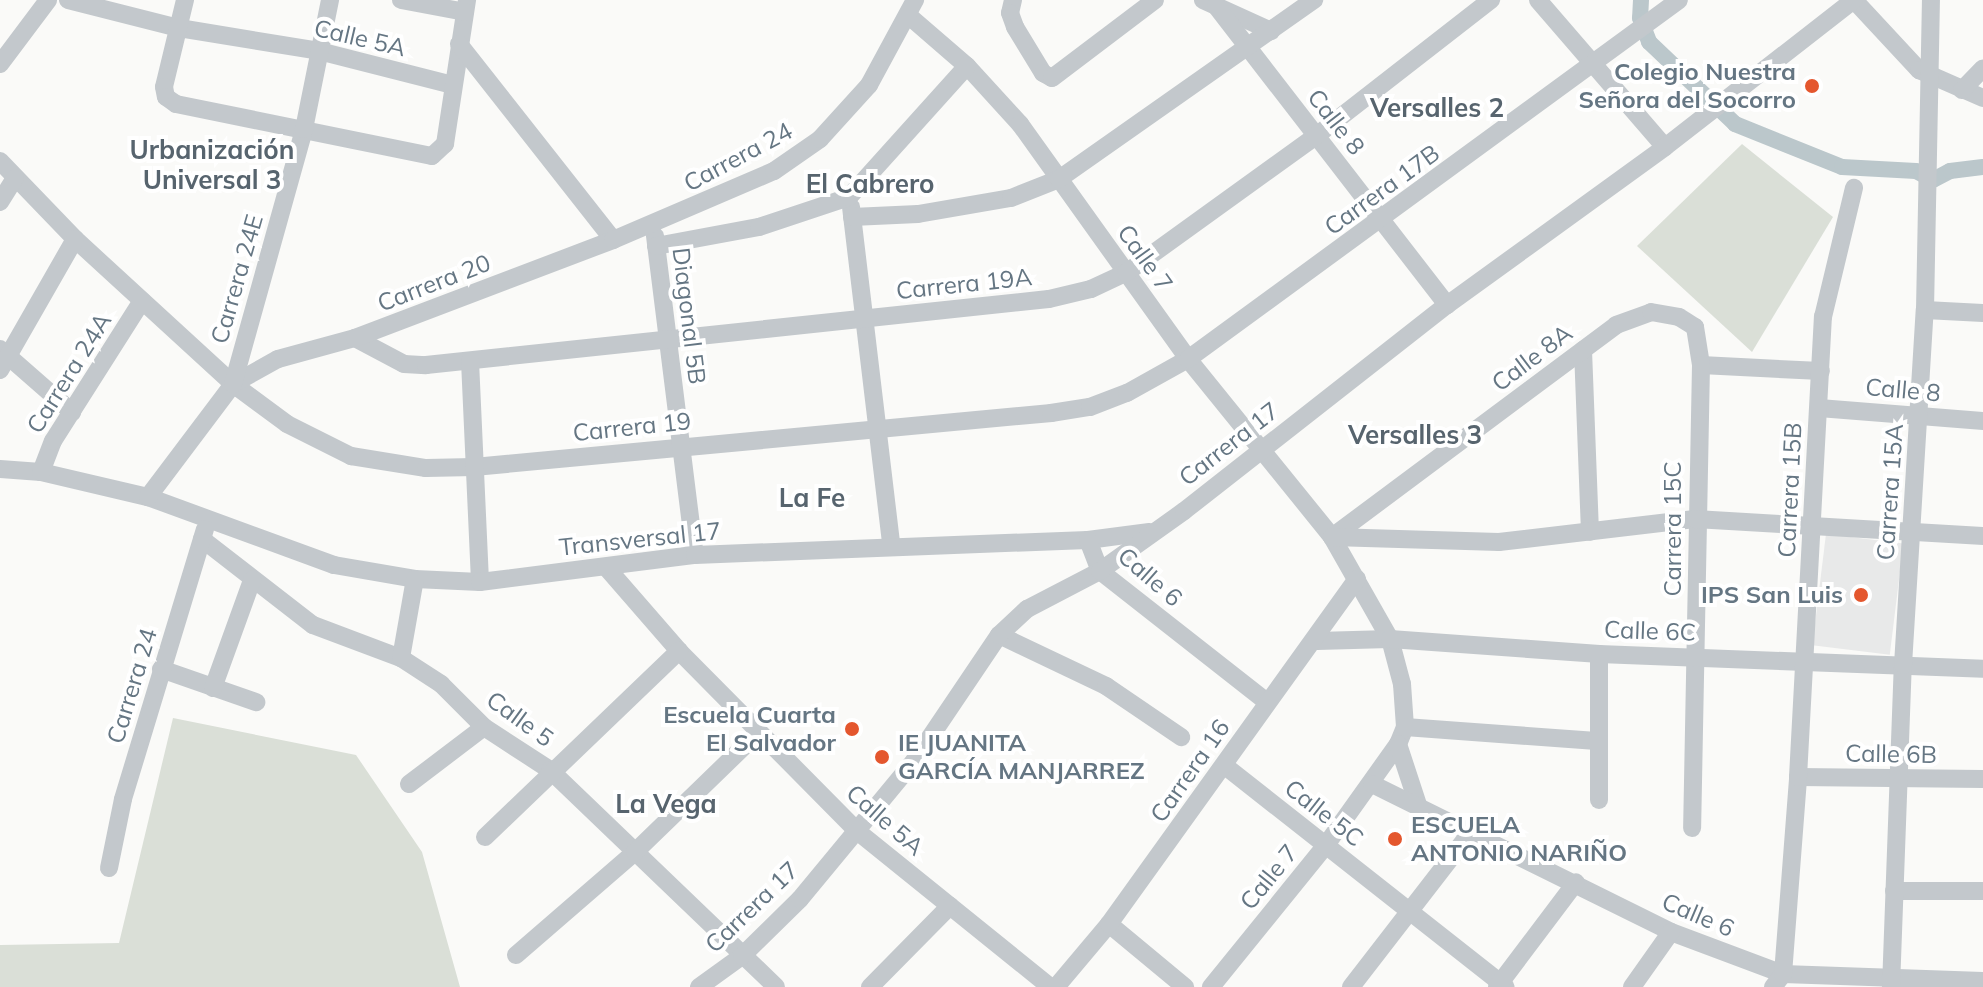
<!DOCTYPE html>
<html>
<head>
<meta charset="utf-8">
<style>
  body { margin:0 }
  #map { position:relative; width:1983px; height:987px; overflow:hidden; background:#fafaf8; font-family:Mulish,sans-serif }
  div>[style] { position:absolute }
  .built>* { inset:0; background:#e8e9e9; transform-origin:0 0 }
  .green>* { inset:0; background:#dadfd7 }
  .canal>* { height:16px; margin:-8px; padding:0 8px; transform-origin:8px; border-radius:8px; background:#bbc7cb }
  .minor>* { height:18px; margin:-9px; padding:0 9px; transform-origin:9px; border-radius:9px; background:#c3c8cc }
  .dots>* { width:22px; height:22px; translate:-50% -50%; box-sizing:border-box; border:4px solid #fff; border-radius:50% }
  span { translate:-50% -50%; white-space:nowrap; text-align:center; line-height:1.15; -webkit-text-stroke:8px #fff; paint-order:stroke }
  .street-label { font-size:24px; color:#657683 }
  .poi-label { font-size:24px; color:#657683; font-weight:700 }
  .right { translate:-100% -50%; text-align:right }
  .left { translate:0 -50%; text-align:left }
  .neighbourhood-label { font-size:26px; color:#57646e; font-weight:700 }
</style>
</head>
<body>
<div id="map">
  <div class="built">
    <div style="left:1826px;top:534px;width:78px;height:112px;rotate:7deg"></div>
  </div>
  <div class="green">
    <div style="clip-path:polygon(1742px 144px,1833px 217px,1752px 352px,1637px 246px)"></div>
    <div style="clip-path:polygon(173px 718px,356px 755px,422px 852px,460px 987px,0 987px,0 945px,119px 943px)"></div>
  </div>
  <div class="canal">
    <div style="left:1641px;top:0;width:18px;rotate:93deg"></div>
    <div style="left:1640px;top:18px;width:26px;rotate:69deg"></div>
    <div style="left:1649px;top:42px;width:119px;rotate:43.6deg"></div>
    <div style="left:1735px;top:124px;width:115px;rotate:21.9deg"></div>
    <div style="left:1842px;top:167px;width:74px;rotate:3.1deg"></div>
    <div style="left:1916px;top:171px;width:19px;rotate:28deg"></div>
    <div style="left:1933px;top:180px;width:19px;rotate:-28deg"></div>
    <div style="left:1950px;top:171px;width:33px;rotate:-7deg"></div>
  </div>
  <div class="minor">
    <div style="left:68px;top:0;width:114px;rotate:14.2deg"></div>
    <div style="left:179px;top:28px;width:142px;rotate:9.3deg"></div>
    <div style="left:319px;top:51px;width:137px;rotate:14.3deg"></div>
    <div style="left:185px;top:0;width:89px;rotate:103.6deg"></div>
    <div style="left:164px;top:87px;width:10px;rotate:79deg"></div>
    <div style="left:166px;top:97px;width:12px;rotate:35deg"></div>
    <div style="left:176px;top:104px;width:261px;rotate:11.5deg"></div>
    <div style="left:432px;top:156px;width:18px;rotate:-43deg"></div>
    <div style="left:445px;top:144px;width:146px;rotate:-81.3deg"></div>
    <div style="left:401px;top:0;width:65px;rotate:10.6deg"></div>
    <div style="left:1013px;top:0;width:13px;rotate:103deg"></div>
    <div style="left:1010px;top:13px;width:15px;rotate:70deg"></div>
    <div style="left:1015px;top:27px;width:54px;rotate:58.7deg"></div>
    <div style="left:1043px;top:73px;width:10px;rotate:29deg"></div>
    <div style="left:1052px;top:78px;width:129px;rotate:-37.1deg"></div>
    <div style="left:1203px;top:0;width:75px;rotate:24.5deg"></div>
    <div style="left:1538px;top:0;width:194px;rotate:49.2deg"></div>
    <div style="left:1854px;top:0;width:96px;rotate:47.1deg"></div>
    <div style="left:1919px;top:70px;width:70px;rotate:23.6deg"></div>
    <div style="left:1216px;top:6px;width:378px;rotate:52.3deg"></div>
    <div style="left:909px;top:16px;width:77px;rotate:40.8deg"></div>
    <div style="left:967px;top:66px;width:79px;rotate:47.6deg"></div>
    <div style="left:1020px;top:124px;width:289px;rotate:54.4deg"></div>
    <div style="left:1188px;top:359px;width:229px;rotate:51deg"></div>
    <div style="left:1332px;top:537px;width:117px;rotate:60.4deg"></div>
    <div style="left:1390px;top:639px;width:47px;rotate:75.1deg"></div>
    <div style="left:1402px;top:684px;width:43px;rotate:86deg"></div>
    <div style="left:1405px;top:727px;width:18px;rotate:112deg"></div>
    <div style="left:1398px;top:744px;width:124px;rotate:125.5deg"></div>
    <div style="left:1326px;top:845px;width:183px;rotate:129deg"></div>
    <div style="left:459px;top:44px;width:249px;rotate:51.8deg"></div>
    <div style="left:0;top:64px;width:80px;rotate:-53.1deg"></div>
    <div style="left:1962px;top:90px;width:30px;rotate:-46deg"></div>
    <div style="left:0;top:161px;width:108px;rotate:46.1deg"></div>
    <div style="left:75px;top:239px;width:214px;rotate:42.5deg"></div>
    <div style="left:233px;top:384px;width:67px;rotate:36.5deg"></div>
    <div style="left:287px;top:424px;width:72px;rotate:26.6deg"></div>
    <div style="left:351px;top:456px;width:76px;rotate:9.1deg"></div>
    <div style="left:426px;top:468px;width:48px;rotate:-1.2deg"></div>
    <div style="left:474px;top:467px;width:580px;rotate:-5.35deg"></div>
    <div style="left:1051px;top:413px;width:39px;rotate:-9deg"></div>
    <div style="left:1090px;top:407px;width:40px;rotate:-21deg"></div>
    <div style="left:1127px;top:393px;width:70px;rotate:-29.1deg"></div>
    <div style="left:1188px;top:359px;width:608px;rotate:-36.17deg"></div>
    <div style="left:0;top:202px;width:28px;rotate:-58deg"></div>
    <div style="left:851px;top:207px;width:339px;rotate:83.2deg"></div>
    <div style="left:852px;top:217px;width:66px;rotate:-2.6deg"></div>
    <div style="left:918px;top:214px;width:94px;rotate:-9.8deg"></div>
    <div style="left:1011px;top:198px;width:52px;rotate:-21.6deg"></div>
    <div style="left:1059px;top:179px;width:312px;rotate:-35.1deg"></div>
    <div style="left:655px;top:236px;width:321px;rotate:82.9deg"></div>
    <div style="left:656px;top:246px;width:105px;rotate:-10.5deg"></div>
    <div style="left:759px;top:227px;width:95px;rotate:-18.4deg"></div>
    <div style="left:849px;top:197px;width:176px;rotate:-48deg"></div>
    <div style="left:1925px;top:310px;width:58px;rotate:3deg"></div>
    <div style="left:355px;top:338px;width:55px;rotate:28deg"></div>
    <div style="left:404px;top:364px;width:22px;rotate:3deg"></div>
    <div style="left:426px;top:365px;width:626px;rotate:-6.05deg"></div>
    <div style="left:1049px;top:299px;width:43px;rotate:-13.4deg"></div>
    <div style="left:1091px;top:289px;width:38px;rotate:-25deg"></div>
    <div style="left:1126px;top:273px;width:234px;rotate:-35.8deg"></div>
    <div style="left:1316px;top:136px;width:222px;rotate:-37.9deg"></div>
    <div style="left:0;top:349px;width:96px;rotate:41.2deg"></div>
    <div style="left:1583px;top:350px;width:182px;rotate:87.8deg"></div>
    <div style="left:470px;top:361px;width:221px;rotate:87.4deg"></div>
    <div style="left:1701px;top:365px;width:120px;rotate:2.9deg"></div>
    <div style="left:0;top:370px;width:151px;rotate:-60.2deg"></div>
    <div style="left:233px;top:384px;width:51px;rotate:-29.1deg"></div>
    <div style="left:278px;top:359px;width:80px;rotate:-15.3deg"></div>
    <div style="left:355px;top:338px;width:276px;rotate:-20.8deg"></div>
    <div style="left:613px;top:240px;width:175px;rotate:-23.2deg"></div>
    <div style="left:774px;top:171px;width:56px;rotate:-34.8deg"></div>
    <div style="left:820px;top:139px;width:73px;rotate:-47.8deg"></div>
    <div style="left:869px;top:85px;width:97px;rotate:-61.6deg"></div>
    <div style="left:1819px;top:408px;width:165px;rotate:4.5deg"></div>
    <div style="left:0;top:469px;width:41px;rotate:4.2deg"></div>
    <div style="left:41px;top:472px;width:110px;rotate:13.2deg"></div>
    <div style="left:148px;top:497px;width:198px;rotate:20.1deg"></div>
    <div style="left:334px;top:565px;width:82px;rotate:9.8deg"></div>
    <div style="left:415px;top:579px;width:65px;rotate:2.6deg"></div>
    <div style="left:480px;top:582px;width:217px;rotate:-7.2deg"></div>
    <div style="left:695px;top:555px;width:393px;rotate:-2.2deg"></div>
    <div style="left:1088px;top:540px;width:62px;rotate:-7.5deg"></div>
    <div style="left:41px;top:472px;width:33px;rotate:-69deg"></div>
    <div style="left:53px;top:441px;width:166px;rotate:-57.6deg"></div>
    <div style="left:148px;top:497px;width:141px;rotate:-53deg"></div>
    <div style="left:233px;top:384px;width:265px;rotate:-74.4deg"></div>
    <div style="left:304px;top:129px;width:132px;rotate:-78.6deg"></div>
    <div style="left:1332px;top:537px;width:354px;rotate:-36.7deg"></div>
    <div style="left:1616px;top:325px;width:37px;rotate:-20deg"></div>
    <div style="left:1651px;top:312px;width:28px;rotate:10deg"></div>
    <div style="left:1679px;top:317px;width:19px;rotate:32deg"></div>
    <div style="left:1695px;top:327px;width:38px;rotate:81deg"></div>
    <div style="left:1701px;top:365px;width:463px;rotate:91.1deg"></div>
    <div style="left:1332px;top:537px;width:167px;rotate:1.7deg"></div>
    <div style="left:1499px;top:542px;width:197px;rotate:-6.7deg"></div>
    <div style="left:1695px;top:519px;width:289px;rotate:3.4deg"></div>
    <div style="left:202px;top:539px;width:140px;rotate:37.8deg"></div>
    <div style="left:313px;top:625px;width:94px;rotate:20.6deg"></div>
    <div style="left:401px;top:658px;width:48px;rotate:33deg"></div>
    <div style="left:441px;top:684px;width:61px;rotate:45deg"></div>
    <div style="left:484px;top:727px;width:79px;rotate:33.1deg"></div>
    <div style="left:550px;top:770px;width:313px;rotate:43.8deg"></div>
    <div style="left:1088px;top:540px;width:33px;rotate:69deg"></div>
    <div style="left:1100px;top:571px;width:212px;rotate:38.1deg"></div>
    <div style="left:606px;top:567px;width:111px;rotate:49deg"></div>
    <div style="left:679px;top:651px;width:253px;rotate:45.3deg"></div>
    <div style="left:857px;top:831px;width:248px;rotate:38.9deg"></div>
    <div style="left:999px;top:635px;width:119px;rotate:25.5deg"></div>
    <div style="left:1106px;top:686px;width:91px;rotate:34.2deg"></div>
    <div style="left:1317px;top:641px;width:73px;rotate:-1.6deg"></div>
    <div style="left:1390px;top:639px;width:210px;rotate:4.1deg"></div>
    <div style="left:1599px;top:654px;width:384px;rotate:2.2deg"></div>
    <div style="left:401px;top:658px;width:80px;rotate:-80deg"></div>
    <div style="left:161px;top:669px;width:101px;rotate:19.2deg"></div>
    <div style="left:213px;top:688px;width:115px;rotate:-70.1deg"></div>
    <div style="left:1405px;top:727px;width:192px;rotate:4.2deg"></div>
    <div style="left:1398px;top:744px;width:64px;rotate:71.8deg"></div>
    <div style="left:1225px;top:766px;width:357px;rotate:38.2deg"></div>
    <div style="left:1798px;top:777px;width:185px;rotate:0.6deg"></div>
    <div style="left:409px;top:784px;width:94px;rotate:-37.2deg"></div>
    <div style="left:1372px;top:784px;width:334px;rotate:26.3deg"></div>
    <div style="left:1671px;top:932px;width:120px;rotate:20.6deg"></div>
    <div style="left:1783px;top:974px;width:200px;rotate:2deg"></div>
    <div style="left:1599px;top:800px;width:146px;rotate:-90deg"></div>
    <div style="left:485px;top:837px;width:269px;rotate:-43.8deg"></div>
    <div style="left:109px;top:868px;width:70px;rotate:-78.5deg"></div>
    <div style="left:123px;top:799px;width:282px;rotate:-73.1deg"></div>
    <div style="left:1894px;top:891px;width:89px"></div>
    <div style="left:1109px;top:924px;width:99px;rotate:39.7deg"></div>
    <div style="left:516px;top:955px;width:157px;rotate:-40.9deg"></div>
    <div style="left:635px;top:852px;width:171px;rotate:-44.1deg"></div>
    <div style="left:699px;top:987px;width:53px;rotate:-35.8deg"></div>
    <div style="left:742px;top:956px;width:81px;rotate:-44.5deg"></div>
    <div style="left:800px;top:899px;width:179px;rotate:-50.4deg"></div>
    <div style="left:914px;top:761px;width:152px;rotate:-56deg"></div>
    <div style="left:999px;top:635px;width:38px;rotate:-43deg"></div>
    <div style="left:1027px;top:609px;width:82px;rotate:-27.5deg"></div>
    <div style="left:1100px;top:571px;width:103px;rotate:-35.5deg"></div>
    <div style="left:1184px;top:511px;width:334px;rotate:-38.1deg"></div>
    <div style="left:1447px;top:305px;width:269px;rotate:-35.9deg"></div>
    <div style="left:1665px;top:147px;width:239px;rotate:-37.9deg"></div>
    <div style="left:870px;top:987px;width:114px;rotate:-45.4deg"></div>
    <div style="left:1056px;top:987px;width:82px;rotate:-49.9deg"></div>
    <div style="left:1109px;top:924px;width:425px;rotate:-54.3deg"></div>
    <div style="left:1351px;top:987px;width:196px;rotate:-52.3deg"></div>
    <div style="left:1497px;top:987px;width:131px;rotate:-53deg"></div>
    <div style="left:1632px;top:987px;width:67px;rotate:-54.7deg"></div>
    <div style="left:1773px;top:987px;width:16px;rotate:-52deg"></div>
    <div style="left:1783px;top:974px;width:198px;rotate:-85.6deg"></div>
    <div style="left:1798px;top:777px;width:461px;rotate:-86.9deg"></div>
    <div style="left:1823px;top:317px;width:133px;rotate:-76.5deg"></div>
    <div style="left:1891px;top:987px;width:322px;rotate:-87.9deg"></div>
    <div style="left:1903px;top:665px;width:356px;rotate:-86.5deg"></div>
    <div style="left:1925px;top:310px;width:310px;rotate:-88.9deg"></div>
  </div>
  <div class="dots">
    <div style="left:1812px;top:86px;background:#e4572e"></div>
    <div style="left:1861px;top:595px;background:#e4572e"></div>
    <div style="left:852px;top:729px;background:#e4572e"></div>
    <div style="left:882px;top:757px;background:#e4572e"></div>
    <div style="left:1395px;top:839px;background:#e4572e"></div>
  </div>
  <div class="street-label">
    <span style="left:360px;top:38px;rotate:13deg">Calle 5A</span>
    <span style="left:1336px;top:122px;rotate:52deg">Calle 8</span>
    <span style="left:738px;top:157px;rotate:-28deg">Carrera 24</span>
    <span style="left:1382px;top:190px;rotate:-36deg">Carrera 17B</span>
    <span style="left:1145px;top:258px;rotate:54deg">Calle 7</span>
    <span style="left:237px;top:279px;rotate:-74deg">Carrera 24E</span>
    <span style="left:434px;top:283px;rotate:-21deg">Carrera 20</span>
    <span style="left:964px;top:284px;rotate:-6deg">Carrera 19A</span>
    <span style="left:689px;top:316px;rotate:83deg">Diagonal 5B</span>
    <span style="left:1532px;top:358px;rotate:-37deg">Calle 8A</span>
    <span style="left:69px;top:373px;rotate:-58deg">Carrera 24A</span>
    <span style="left:1903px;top:390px;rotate:5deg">Calle 8</span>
    <span style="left:632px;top:427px;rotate:-6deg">Carrera 19</span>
    <span style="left:1229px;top:444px;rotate:-38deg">Carrera 17</span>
    <span style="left:1790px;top:490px;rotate:-87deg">Carrera 15B</span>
    <span style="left:1890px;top:492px;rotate:-86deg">Carrera 15A</span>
    <span style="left:1673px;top:529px;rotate:-90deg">Carrera 15C</span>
    <span style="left:640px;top:539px;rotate:-6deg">Transversal 17</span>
    <span style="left:1150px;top:577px;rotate:41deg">Calle 6</span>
    <span style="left:1650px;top:631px;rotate:2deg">Calle 6C</span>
    <span style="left:132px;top:686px;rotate:-73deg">Carrera 24</span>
    <span style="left:520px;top:719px;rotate:36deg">Calle 5</span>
    <span style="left:1891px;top:754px;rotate:1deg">Calle 6B</span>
    <span style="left:1190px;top:771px;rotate:-55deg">Carrera 16</span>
    <span style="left:1324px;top:813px;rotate:38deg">Calle 5C</span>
    <span style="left:885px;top:820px;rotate:41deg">Calle 5A</span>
    <span style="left:1269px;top:877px;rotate:-51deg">Calle 7</span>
    <span style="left:752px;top:907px;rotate:-44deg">Carrera 17</span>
    <span style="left:1698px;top:915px;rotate:23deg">Calle 6</span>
  </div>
  <div class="poi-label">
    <span class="right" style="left:1796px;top:86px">Colegio Nuestra<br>Señora del Socorro</span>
    <span class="right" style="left:1843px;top:595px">IPS San Luis</span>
    <span class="right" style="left:836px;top:729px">Escuela Cuarta<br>El Salvador</span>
    <span class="left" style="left:898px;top:757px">IE JUANITA<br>GARCÍA MANJARREZ</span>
    <span class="left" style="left:1411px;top:839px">ESCUELA<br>ANTONIO NARIÑO</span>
  </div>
  <div class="neighbourhood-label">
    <span style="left:1437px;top:108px">Versalles 2</span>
    <span style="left:212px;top:165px">Urbanización<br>Universal 3</span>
    <span style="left:870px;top:184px">El Cabrero</span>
    <span style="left:1415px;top:435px">Versalles 3</span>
    <span style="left:812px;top:498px">La Fe</span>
    <span style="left:666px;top:804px">La Vega</span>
  </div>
</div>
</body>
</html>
